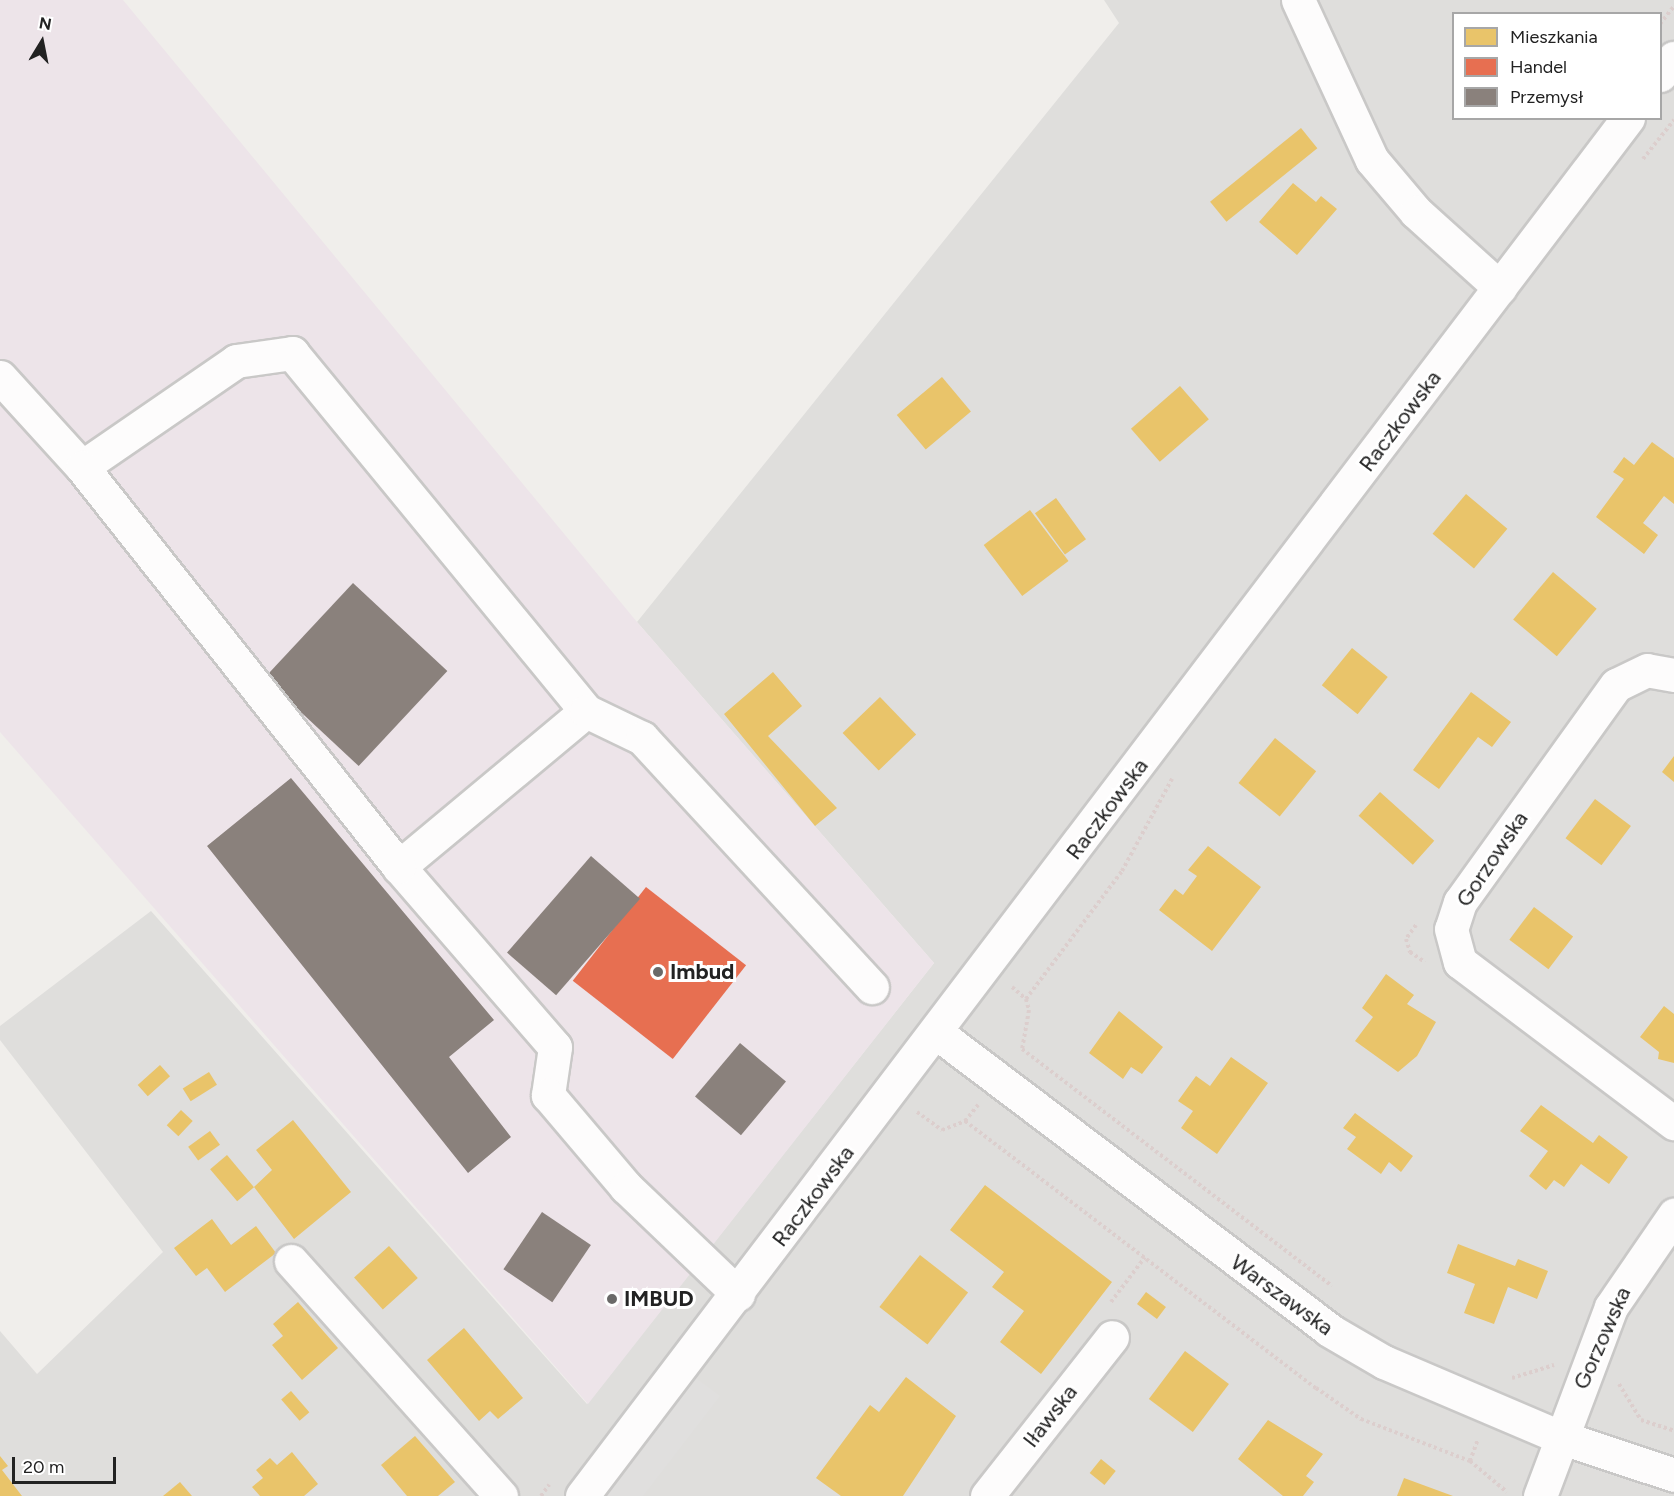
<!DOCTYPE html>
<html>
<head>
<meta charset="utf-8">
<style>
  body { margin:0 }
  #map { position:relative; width:1674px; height:1496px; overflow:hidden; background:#f0eeeb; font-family:Figtree,sans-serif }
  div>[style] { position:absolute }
  .residential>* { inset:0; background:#dfdedc }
  .industrial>* { inset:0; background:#ede4e9 }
  .parking>* { inset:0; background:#e0dfde }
  .homes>* { inset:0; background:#e9c46a; transform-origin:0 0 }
  .shops>* { inset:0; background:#e76f51; transform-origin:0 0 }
  .industry>* { inset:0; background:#8a817c; transform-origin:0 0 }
  .path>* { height:4px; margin-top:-2px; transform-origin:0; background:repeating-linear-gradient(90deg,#dccecd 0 3px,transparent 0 6px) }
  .roads { filter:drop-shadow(2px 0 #c9c8c7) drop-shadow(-2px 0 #c9c8c7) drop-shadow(0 2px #c9c8c7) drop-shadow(0 -2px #c9c8c7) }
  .minor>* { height:33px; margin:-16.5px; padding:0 16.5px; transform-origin:16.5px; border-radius:16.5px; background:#fdfcfc }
  .dots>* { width:16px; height:16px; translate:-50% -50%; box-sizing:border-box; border:3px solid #fff; border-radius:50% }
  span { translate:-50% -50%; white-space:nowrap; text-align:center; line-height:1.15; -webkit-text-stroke:6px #fff; paint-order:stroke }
  .street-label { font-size:22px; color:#222 }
  .poi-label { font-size:22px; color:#222; font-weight:700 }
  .left { translate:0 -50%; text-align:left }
  .legend { position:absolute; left:1452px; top:12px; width:210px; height:108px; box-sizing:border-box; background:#fff; border:2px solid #a7a7a7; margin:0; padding:8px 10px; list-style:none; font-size:18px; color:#222 }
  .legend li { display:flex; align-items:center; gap:12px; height:30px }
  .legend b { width:30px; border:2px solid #a7a7a7 }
  .north { position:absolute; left:12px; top:12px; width:60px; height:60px; -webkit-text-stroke:4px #fff; paint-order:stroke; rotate:10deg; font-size:16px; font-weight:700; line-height:24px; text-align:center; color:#222 }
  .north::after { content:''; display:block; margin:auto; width:21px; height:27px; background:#222; clip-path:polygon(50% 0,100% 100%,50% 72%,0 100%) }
  .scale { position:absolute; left:12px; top:1457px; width:104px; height:27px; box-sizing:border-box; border:3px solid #222; border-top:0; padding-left:8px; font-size:18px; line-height:21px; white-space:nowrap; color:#222; -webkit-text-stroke:4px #fff; paint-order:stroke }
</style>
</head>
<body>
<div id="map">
  <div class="residential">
    <div style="clip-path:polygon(evenodd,1104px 0,1674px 0,1674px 1496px,0 1496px,0 1331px,37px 1374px,163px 1252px,0 1040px,0 1026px,151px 911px,587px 1404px,934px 963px,637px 622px,1119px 23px,1104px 0,1454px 14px,1660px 14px,1660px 118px,1454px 118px,1454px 14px)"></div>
  </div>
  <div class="industrial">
    <div style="clip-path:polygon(0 0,123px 0,637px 622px,934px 963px,588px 1404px,0 732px)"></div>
  </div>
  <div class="parking">
    <div style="clip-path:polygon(681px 1367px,720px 1396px,643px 1496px,587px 1496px)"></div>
  </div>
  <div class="homes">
    <div style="left:1301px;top:128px;width:26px;height:117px;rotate:51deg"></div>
    <div style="clip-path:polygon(1293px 183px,1316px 202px,1321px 196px,1337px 209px,1297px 255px,1259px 222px)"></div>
    <div style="left:942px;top:377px;width:45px;height:59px;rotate:50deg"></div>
    <div style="left:1180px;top:386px;width:44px;height:65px;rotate:49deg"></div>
    <div style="clip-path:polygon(1652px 442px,1674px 458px,1674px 504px,1664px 496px,1643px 523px,1658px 535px,1644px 554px,1596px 517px,1624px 479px,1613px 472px,1624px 457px,1634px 465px)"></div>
    <div style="left:1466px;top:494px;width:54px;height:52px;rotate:40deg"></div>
    <div style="left:1056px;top:498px;width:51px;height:26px;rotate:54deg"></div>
    <div style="left:1030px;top:510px;width:64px;height:58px;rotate:53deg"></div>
    <div style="left:1553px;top:572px;width:57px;height:62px;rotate:40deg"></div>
    <div style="left:1352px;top:648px;width:46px;height:48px;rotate:39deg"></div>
    <div style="clip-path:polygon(773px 672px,802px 706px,768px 736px,837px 808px,815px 826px,724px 714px)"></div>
    <div style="clip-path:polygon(1471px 692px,1511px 722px,1492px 747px,1478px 737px,1439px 789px,1413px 770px)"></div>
    <div style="left:880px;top:697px;width:52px;height:52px;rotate:46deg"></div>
    <div style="left:1275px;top:738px;width:53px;height:58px;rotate:39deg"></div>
    <div style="clip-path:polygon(1674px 756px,1674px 782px,1662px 772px)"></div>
    <div style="left:1380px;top:792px;width:73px;height:32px;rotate:42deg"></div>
    <div style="left:1595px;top:799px;width:45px;height:49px;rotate:37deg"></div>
    <div style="clip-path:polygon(1208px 846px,1261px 887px,1212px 951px,1159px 910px,1175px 889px,1183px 895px,1197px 876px,1188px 870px)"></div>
    <div style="left:1534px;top:907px;width:49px;height:41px;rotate:37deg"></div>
    <div style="clip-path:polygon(1386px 974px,1414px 995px,1407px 1004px,1436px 1022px,1417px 1056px,1398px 1072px,1355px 1041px,1373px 1017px,1362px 1008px)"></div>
    <div style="clip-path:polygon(1664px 1006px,1674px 1014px,1674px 1063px,1658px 1059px,1659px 1052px,1640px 1037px)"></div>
    <div style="clip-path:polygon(1119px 1011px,1163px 1047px,1142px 1074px,1131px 1067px,1123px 1079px,1089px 1053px)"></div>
    <div style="clip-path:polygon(1231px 1057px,1268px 1083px,1217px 1154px,1181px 1128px,1193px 1111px,1178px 1101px,1196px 1076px,1210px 1086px)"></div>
    <div style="left:160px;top:1065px;width:15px;height:30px;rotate:48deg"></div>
    <div style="left:209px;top:1072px;width:15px;height:31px;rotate:58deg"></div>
    <div style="clip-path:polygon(1541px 1105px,1593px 1143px,1599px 1135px,1628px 1157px,1609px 1184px,1581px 1164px,1564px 1187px,1554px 1180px,1546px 1190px,1529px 1176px,1548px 1151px,1520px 1131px)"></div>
    <div style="left:181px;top:1110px;width:16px;height:21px;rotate:43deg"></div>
    <div style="clip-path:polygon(1355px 1113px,1413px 1156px,1401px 1172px,1389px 1162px,1381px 1174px,1347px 1149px,1356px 1137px,1343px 1128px)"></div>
    <div style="clip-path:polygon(293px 1120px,351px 1192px,294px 1239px,254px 1187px,272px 1170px,256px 1150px)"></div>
    <div style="left:210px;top:1131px;width:17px;height:27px;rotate:54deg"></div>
    <div style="left:227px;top:1155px;width:42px;height:22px;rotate:50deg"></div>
    <div style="clip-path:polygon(985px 1185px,1112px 1282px,1041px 1374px,1000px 1342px,1024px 1311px,992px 1287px,1004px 1272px,950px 1230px)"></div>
    <div style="clip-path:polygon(212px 1219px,231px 1245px,256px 1226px,276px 1253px,225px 1292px,207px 1268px,196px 1276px,174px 1248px)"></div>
    <div style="clip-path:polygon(1458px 1244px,1515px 1266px,1518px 1259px,1548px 1271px,1537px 1299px,1508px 1287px,1494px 1324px,1464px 1313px,1475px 1284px,1447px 1273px)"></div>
    <div style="left:389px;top:1246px;width:43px;height:47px;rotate:48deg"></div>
    <div style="left:920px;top:1255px;width:61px;height:66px;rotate:38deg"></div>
    <div style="left:1146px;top:1292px;width:25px;height:15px;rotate:37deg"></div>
    <div style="clip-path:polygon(298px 1302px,338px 1348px,302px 1380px,272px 1345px,283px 1336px,273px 1324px)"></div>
    <div style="clip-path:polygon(464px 1328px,523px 1398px,498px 1419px,490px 1411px,479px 1421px,427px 1360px)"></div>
    <div style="left:1185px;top:1351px;width:55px;height:60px;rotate:37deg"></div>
    <div style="clip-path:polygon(906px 1377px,956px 1416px,903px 1496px,841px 1496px,816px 1478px,870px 1405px,879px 1412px)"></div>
    <div style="left:291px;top:1391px;width:28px;height:13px;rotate:49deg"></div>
    <div style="clip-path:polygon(1268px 1420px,1323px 1454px,1306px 1476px,1314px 1482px,1303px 1496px,1283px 1496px,1238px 1459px)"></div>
    <div style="clip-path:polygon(415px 1436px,455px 1482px,438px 1496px,407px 1496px,381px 1465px)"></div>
    <div style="clip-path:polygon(292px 1452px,318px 1484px,304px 1496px,260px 1496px,252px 1487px,263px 1478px,256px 1470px,270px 1458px,277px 1465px)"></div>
    <div style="clip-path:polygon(0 1456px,8px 1466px,2px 1470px,22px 1496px,0 1496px)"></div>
    <div style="left:1101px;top:1459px;width:19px;height:18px;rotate:39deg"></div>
    <div style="clip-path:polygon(1404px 1478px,1453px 1496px,1397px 1496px)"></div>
    <div style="clip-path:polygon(180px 1482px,192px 1496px,163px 1496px)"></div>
  </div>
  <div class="shops">
    <div style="left:646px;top:887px;width:127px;height:119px;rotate:38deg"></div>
  </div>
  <div class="industry">
    <div style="left:353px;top:583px;width:129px;height:130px;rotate:43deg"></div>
    <div style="clip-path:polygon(291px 778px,494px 1020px,449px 1057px,511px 1137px,468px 1173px,207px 846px)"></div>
    <div style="left:591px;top:856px;width:65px;height:128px;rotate:41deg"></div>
    <div style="left:740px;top:1043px;width:60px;height:70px;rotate:40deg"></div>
    <div style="left:542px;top:1212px;width:59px;height:69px;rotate:34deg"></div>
  </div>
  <div class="path">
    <div style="left:1660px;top:24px;width:23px;rotate:-52deg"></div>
    <div style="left:1643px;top:159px;width:50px;rotate:-51.5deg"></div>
    <div style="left:1416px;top:925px;width:17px;rotate:126deg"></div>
    <div style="left:1406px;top:939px;width:14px;rotate:73deg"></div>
    <div style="left:1410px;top:952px;width:18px;rotate:34deg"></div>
    <div style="left:1012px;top:987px;width:18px;rotate:41deg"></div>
    <div style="left:1026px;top:999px;width:11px;rotate:75deg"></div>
    <div style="left:1029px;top:1010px;width:40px;rotate:100deg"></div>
    <div style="left:1026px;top:999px;width:160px;rotate:-53.1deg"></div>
    <div style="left:1122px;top:871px;width:105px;rotate:-61.5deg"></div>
    <div style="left:1022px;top:1049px;width:390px;rotate:37.4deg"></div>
    <div style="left:917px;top:1112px;width:31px;rotate:36deg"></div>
    <div style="left:942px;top:1130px;width:25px;rotate:-21deg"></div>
    <div style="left:965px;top:1121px;width:21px;rotate:-51deg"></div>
    <div style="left:965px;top:1121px;width:441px;rotate:37.3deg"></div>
    <div style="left:1316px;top:1388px;width:55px;rotate:34.6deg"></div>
    <div style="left:1361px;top:1419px;width:117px;rotate:21.1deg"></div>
    <div style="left:1470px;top:1461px;width:48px;rotate:40deg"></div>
    <div style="left:1111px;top:1302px;width:56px;rotate:-52.9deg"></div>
    <div style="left:1512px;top:1378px;width:44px;rotate:-17.2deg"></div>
    <div style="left:1619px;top:1384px;width:42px;rotate:58.6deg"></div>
    <div style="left:1641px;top:1420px;width:35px;rotate:18deg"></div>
    <div style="left:1470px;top:1461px;width:23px;rotate:-70deg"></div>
    <div style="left:541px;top:1496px;width:14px;rotate:-54deg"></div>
  </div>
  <div class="roads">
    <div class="minor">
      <div style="left:1298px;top:0;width:176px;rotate:65.2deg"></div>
      <div style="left:1372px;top:160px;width:68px;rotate:49.8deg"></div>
      <div style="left:1416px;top:212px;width:113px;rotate:42.1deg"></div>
      <div style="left:1660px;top:75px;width:22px;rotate:-51deg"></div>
      <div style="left:0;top:377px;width:122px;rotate:47.7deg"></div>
      <div style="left:82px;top:467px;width:187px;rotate:-34.5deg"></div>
      <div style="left:236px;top:361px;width:57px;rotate:-8.1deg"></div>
      <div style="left:292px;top:353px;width:463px;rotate:50.6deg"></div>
      <div style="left:586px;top:711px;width:244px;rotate:140.2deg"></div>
      <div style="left:399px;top:867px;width:238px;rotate:49.1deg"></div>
      <div style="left:555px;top:1047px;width:49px;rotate:98.3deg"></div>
      <div style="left:548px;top:1095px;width:121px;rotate:49.7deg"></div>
      <div style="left:626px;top:1187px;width:155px;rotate:43.7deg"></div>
      <div style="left:82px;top:467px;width:510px;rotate:51.6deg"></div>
      <div style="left:1674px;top:675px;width:27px;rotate:-170deg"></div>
      <div style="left:1647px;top:670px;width:34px;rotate:154deg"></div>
      <div style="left:1616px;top:685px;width:267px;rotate:125.7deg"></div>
      <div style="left:1460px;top:902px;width:28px;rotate:108deg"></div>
      <div style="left:1451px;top:929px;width:34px;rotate:75deg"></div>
      <div style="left:1460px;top:962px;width:268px;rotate:37deg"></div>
      <div style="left:586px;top:711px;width:62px;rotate:25.7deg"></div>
      <div style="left:642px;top:738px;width:339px;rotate:47.3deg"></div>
      <div style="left:937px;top:1033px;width:492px;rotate:37.1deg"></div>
      <div style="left:1329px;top:1330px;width:64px;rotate:30.2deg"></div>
      <div style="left:1384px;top:1362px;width:191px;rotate:23.1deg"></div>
      <div style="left:1560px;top:1437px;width:120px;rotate:18.4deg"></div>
      <div style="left:291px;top:1261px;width:315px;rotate:48.2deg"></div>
      <div style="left:582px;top:1496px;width:1730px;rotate:-52.8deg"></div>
      <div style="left:987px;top:1496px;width:202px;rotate:-51.8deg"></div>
      <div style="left:1540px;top:1496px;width:202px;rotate:-69.4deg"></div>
      <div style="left:1611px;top:1307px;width:112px;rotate:-55.6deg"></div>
    </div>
  </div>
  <div class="dots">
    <div style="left:658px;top:972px;background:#6a6968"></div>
    <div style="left:612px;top:1299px;background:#6a6968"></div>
  </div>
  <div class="street-label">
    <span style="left:1400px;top:421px;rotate:-53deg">Raczkowska</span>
    <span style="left:1107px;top:809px;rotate:-53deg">Raczkowska</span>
    <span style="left:1492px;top:859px;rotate:-56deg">Gorzowska</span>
    <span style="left:813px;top:1196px;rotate:-53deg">Raczkowska</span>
    <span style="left:1282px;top:1295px;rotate:36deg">Warszawska</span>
    <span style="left:1602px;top:1338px;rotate:-66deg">Gorzowska</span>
    <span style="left:1050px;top:1416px;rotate:-52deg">Iławska</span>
  </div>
  <div class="poi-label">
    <span class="left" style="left:670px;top:972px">Imbud</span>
    <span class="left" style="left:624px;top:1299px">IMBUD</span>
  </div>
  <ul class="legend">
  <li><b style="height:16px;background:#e9c46a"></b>Mieszkania</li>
  <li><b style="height:16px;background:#e76f51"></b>Handel</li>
  <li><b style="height:16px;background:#8a817c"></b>Przemysł</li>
  </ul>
  <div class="north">N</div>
  <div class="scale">20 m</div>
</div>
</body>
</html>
